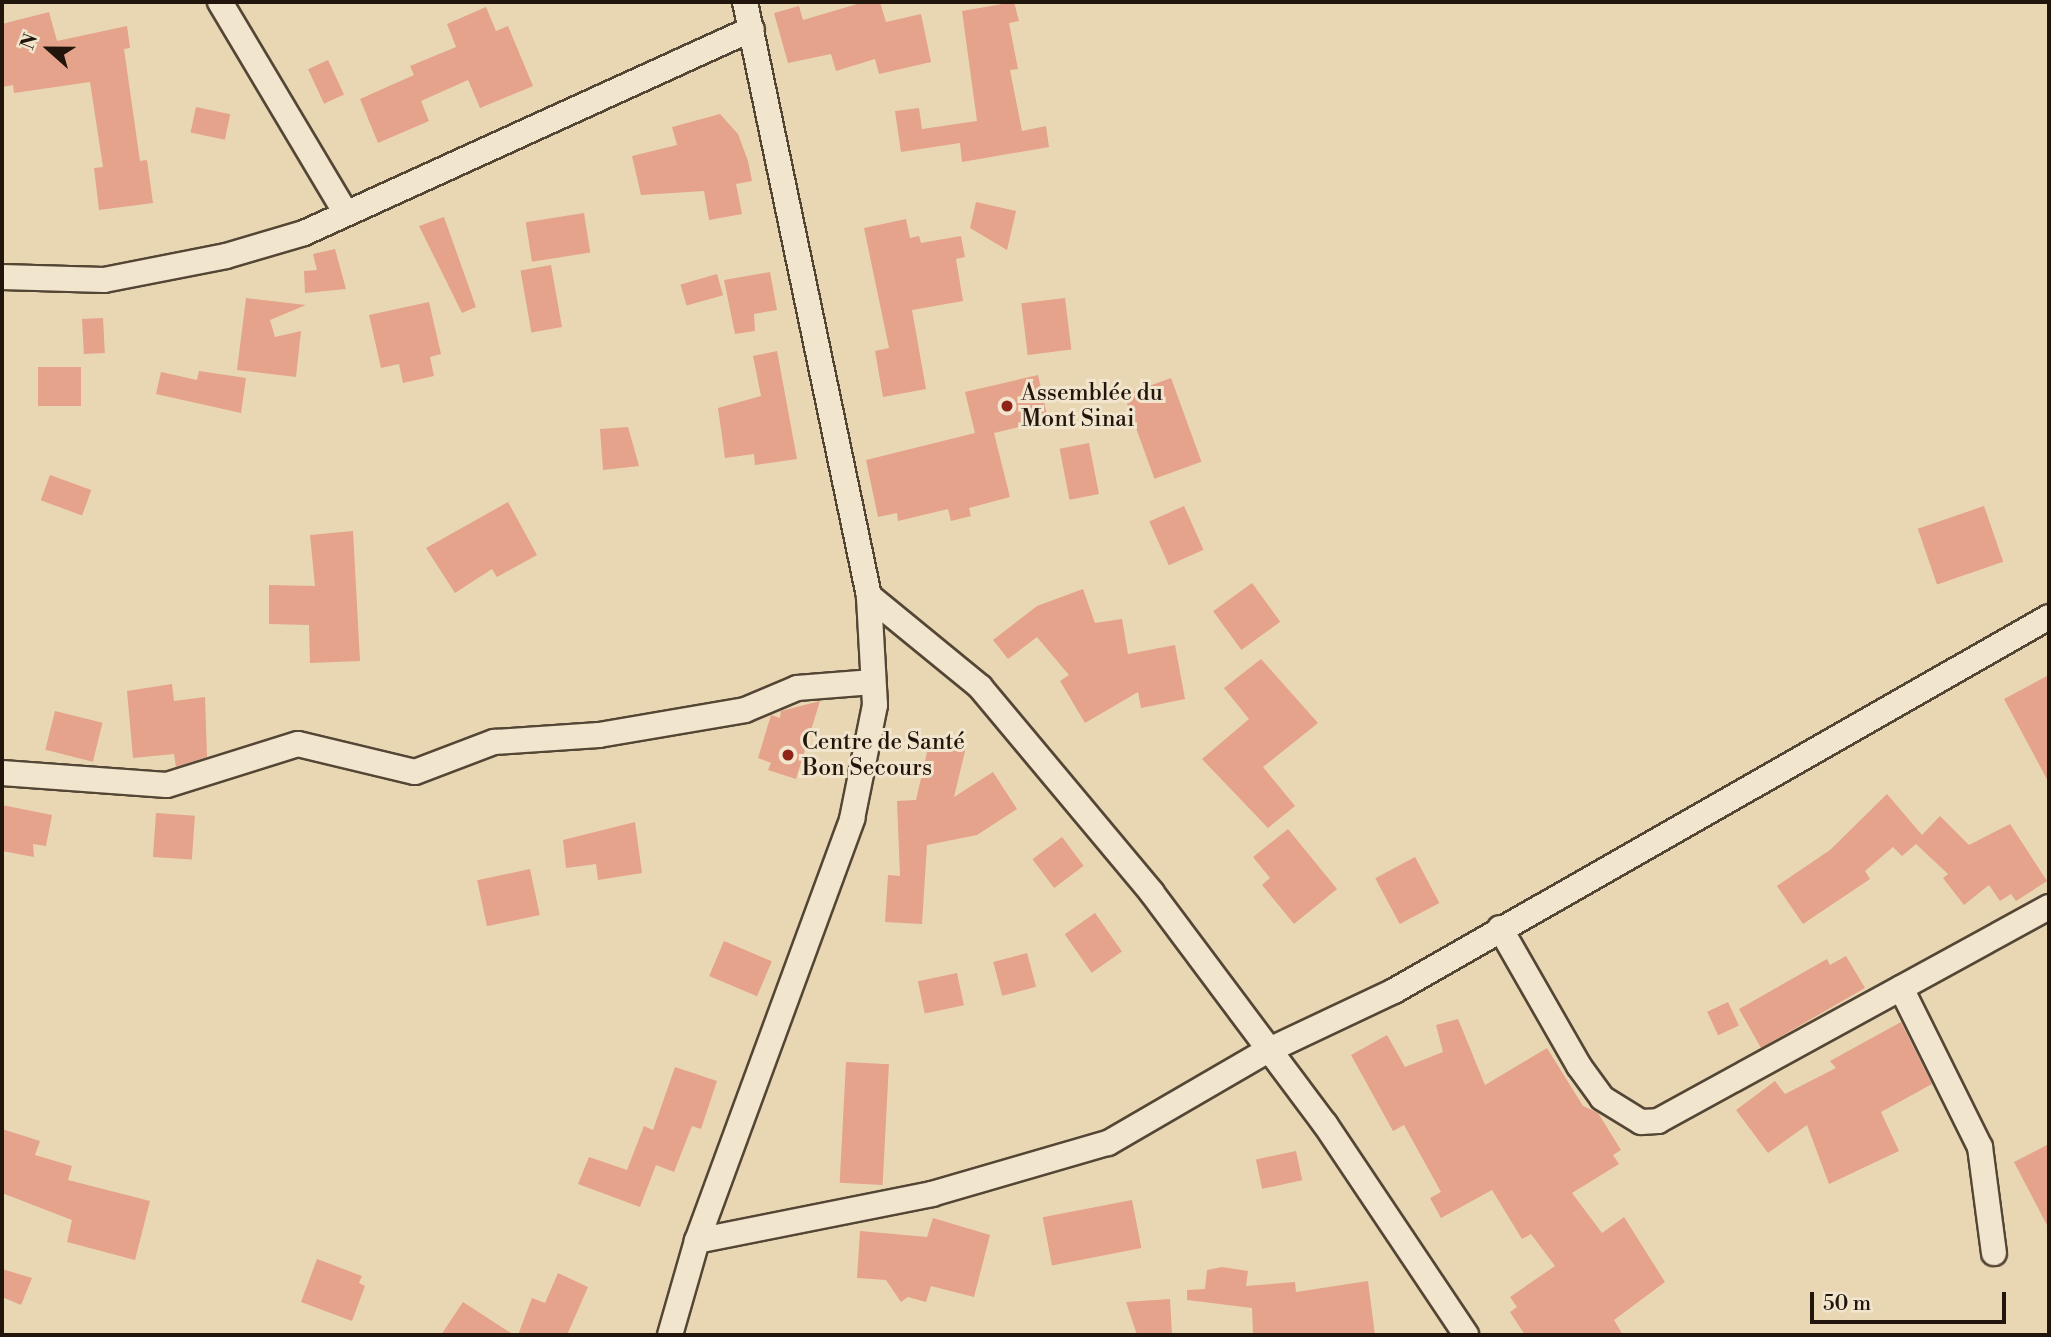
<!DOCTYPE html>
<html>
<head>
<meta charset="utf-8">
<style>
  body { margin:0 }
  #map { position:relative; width:2051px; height:1337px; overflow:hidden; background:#e9d7b4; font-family:"Libre Bodoni",serif }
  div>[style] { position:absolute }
  .building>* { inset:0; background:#e4a38a; transform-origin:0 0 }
  .roads { filter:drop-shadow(2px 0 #544635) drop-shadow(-2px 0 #544635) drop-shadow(0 2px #544635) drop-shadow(0 -2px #544635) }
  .minor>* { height:24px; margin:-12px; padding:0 12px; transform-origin:12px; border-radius:12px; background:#f1e5ce }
  .dots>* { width:19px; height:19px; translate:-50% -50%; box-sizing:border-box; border:4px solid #f1e5ce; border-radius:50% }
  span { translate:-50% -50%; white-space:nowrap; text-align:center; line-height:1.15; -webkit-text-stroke:6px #f1e5ce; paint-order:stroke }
  .poi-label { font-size:23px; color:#22150b }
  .left { translate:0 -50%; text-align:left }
  .frame { position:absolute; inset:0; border:4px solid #22150b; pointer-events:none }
  .north { position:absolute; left:14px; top:14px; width:70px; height:70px; -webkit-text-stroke:5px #f1e5ce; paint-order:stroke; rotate:291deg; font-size:19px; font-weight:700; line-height:28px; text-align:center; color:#22150b }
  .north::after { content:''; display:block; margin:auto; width:24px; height:32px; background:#22150b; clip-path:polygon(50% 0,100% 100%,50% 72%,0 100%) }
  .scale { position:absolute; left:1810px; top:1292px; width:196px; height:32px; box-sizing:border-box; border:4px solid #22150b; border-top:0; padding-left:9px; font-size:21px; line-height:24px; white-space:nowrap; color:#22150b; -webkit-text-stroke:5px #f1e5ce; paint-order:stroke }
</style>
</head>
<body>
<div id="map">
  <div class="building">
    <div style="clip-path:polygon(864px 2px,880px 2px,886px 22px,921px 14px,931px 62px,879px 74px,875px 59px,836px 71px,831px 54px,788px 63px,774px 13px,799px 6px,803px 20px)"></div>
    <div style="clip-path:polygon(1014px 2px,1019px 21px,1009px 23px,1018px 69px,1010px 70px,1022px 131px,1046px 126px,1049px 147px,962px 162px,960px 143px,901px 152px,895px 111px,919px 108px,922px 129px,977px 121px,962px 11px)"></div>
    <div style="clip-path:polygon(486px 7px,496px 31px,508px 26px,533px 86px,480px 108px,468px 80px,421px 101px,429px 121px,378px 143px,360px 99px,414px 75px,410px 66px,456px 47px,447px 24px)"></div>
    <div style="clip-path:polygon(49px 12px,57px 41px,127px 26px,130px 48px,124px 49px,140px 161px,147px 160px,153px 203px,99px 210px,94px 168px,103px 167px,90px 82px,14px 93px,13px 85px,2px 87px,2px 24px)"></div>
    <div style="left:328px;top:60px;width:38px;height:22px;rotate:65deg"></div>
    <div style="left:196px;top:107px;width:35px;height:26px;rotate:12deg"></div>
    <div style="clip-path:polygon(720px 114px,738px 134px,748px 161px,752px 181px,736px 184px,742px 214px,709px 220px,704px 191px,641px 195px,632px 156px,677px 145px,672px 127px)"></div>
    <div style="clip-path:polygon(976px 202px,1016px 211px,1007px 250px,970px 228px)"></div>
    <div style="left:584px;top:213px;width:40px;height:59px;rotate:81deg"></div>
    <div style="clip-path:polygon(444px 217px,476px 307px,462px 313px,419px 226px)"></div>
    <div style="clip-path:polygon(906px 219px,910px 238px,919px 236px,921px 243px,961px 236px,965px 257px,956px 259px,963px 301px,912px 310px,926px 389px,883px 397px,875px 351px,889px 348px,864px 228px)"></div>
    <div style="clip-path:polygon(335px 249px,346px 289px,305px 293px,304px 271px,317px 270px,313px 254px)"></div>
    <div style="left:551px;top:265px;width:63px;height:31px;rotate:80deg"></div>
    <div style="clip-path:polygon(770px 272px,777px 310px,754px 314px,755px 331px,735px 334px,724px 280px)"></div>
    <div style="left:717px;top:274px;width:22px;height:38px;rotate:74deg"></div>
    <div style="clip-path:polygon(246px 298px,306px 305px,270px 320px,275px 337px,301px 331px,296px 377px,237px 370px)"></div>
    <div style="left:1065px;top:298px;width:52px;height:44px;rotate:83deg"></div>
    <div style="clip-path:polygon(429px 302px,441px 354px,430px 357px,434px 376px,403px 383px,399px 364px,381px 368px,369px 315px)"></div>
    <div style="left:103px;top:318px;width:35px;height:21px;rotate:87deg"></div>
    <div style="clip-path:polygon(777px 351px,797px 459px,755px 465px,754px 454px,725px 458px,718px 408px,761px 396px,753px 356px)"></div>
    <div style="left:38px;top:367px;width:43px;height:39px"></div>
    <div style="clip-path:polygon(199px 371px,246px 378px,241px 413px,156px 394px,161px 372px,197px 380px)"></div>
    <div style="clip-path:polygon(1038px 375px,1048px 420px,994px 433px,1010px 497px,969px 508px,971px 516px,951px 521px,948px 509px,898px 521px,897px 513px,878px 517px,866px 460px,975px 433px,965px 392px)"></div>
    <div style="left:1171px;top:378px;width:89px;height:50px;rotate:70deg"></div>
    <div style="clip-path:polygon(628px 427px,639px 466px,603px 470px,600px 429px)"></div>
    <div style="left:1089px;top:443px;width:52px;height:30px;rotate:79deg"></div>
    <div style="left:50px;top:475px;width:44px;height:27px;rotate:20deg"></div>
    <div style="clip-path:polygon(508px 502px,537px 555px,497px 577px,492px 569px,455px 593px,426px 548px)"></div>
    <div style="left:1184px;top:506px;width:48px;height:38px;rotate:66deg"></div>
    <div style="left:1984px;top:506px;width:59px;height:70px;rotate:71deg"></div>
    <div style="clip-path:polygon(353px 531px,360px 661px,310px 663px,309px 625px,269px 624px,269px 585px,315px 586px,310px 535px)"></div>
    <div style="left:1252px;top:583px;width:48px;height:48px;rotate:54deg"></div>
    <div style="clip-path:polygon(1083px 589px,1095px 623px,1122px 619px,1128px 654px,1175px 645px,1185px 699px,1141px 708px,1138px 692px,1085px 723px,1060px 681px,1069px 675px,1037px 637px,1008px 659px,993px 640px,1037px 606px)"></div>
    <div style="clip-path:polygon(1261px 659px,1318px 723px,1263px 767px,1295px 806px,1268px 828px,1202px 759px,1249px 719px,1224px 688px)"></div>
    <div style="clip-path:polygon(2049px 675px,2049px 783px,2004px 699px)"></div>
    <div style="clip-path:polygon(172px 684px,174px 701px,205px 697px,207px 757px,176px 767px,174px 754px,133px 758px,127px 691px)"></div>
    <div style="clip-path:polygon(820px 701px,796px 779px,768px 770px,771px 763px,758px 758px,771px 715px,780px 718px,781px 711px)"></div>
    <div style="left:55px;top:711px;width:49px;height:40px;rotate:14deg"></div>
    <div style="clip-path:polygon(931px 735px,967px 743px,954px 797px,993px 772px,1017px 809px,977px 835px,927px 845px,922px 924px,885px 922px,888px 875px,900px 876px,897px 801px,916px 800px)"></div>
    <div style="clip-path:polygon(1887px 794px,1922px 835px,1940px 816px,1969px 845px,2010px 824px,2047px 881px,2016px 901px,2011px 894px,2000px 901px,1989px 885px,1964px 905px,1943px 878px,1948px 874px,1916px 844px,1902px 856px,1893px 847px,1865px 871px,1870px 879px,1803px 924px,1777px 886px,1830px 850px)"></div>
    <div style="clip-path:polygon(2px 805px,52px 815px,46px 846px,33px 844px,34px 857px,2px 851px)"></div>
    <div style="left:156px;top:813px;width:39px;height:44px;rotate:4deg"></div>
    <div style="clip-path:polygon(635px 822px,642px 873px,598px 880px,596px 864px,566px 868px,563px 840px)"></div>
    <div style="clip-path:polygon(1288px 829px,1337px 889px,1294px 924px,1262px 885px,1270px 878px,1253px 857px)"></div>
    <div style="left:1062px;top:837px;width:36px;height:37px;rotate:53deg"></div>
    <div style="left:1415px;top:857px;width:52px;height:45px;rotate:62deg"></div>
    <div style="left:530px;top:869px;width:47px;height:54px;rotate:78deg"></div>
    <div style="left:1095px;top:913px;width:47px;height:37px;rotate:55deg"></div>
    <div style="left:724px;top:941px;width:52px;height:38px;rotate:23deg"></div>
    <div style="left:1027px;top:953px;width:35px;height:35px;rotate:75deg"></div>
    <div style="clip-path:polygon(1846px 956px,1865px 988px,1761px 1048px,1739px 1009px,1827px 959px,1830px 965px)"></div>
    <div style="left:957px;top:973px;width:33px;height:40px;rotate:78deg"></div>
    <div style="left:1728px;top:1002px;width:26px;height:23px;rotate:65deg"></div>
    <div style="clip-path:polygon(1458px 1019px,1485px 1085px,1547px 1048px,1583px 1106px,1598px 1113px,1621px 1150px,1613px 1155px,1619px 1164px,1572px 1193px,1602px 1233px,1624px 1217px,1665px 1282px,1614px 1320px,1623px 1335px,1525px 1335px,1510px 1312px,1517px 1307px,1510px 1297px,1555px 1266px,1531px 1234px,1522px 1239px,1492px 1190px,1441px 1218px,1430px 1198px,1441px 1192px,1404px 1125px,1393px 1131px,1351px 1055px,1387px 1035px,1405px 1067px,1443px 1052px,1436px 1025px)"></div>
    <div style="clip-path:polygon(1901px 1022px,1932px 1084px,1881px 1112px,1899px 1151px,1829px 1184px,1807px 1125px,1768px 1153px,1736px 1110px,1775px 1081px,1785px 1094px,1836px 1068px,1830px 1061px)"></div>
    <div style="left:846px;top:1062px;width:43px;height:121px;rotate:3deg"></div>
    <div style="clip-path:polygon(675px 1067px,717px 1081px,701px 1129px,692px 1126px,674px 1172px,656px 1165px,640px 1207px,578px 1184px,589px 1157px,627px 1170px,644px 1126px,653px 1130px)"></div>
    <div style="clip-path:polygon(2px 1129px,40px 1141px,35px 1155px,72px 1166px,68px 1180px,150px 1201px,135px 1260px,67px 1242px,72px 1220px,2px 1193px)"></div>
    <div style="clip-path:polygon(2049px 1144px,2049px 1229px,2014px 1162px)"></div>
    <div style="left:1296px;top:1151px;width:30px;height:41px;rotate:78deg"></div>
    <div style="left:1132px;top:1200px;width:49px;height:91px;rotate:79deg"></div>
    <div style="clip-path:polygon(933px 1218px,990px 1235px,974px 1297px,931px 1286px,926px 1302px,908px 1297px,901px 1302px,886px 1280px,857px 1278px,860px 1231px,927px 1237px)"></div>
    <div style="clip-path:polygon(317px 1259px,362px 1276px,359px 1283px,365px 1286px,352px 1321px,301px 1302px)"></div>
    <div style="clip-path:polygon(1222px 1267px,1248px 1271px,1246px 1286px,1295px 1282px,1296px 1292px,1368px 1281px,1375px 1335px,1253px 1335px,1252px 1308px,1187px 1300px,1187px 1290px,1205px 1289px,1207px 1270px)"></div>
    <div style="clip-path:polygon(2px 1269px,32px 1278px,21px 1305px,2px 1297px)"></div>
    <div style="clip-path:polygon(558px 1273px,588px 1287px,567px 1335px,518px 1335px,532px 1298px,545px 1303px)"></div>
    <div style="clip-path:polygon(1170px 1299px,1172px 1335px,1137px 1335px,1126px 1302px)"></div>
    <div style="clip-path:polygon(463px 1302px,514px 1335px,441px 1335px)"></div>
  </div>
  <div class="roads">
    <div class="minor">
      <div style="left:220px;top:2px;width:244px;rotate:59.2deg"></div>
      <div style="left:2px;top:277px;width:102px;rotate:1.7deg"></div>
      <div style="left:104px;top:280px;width:124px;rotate:-11.1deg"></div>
      <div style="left:226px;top:256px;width:81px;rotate:-16.4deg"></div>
      <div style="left:304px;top:233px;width:492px;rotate:-24.5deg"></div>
      <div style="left:869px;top:596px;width:144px;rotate:39.3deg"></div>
      <div style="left:980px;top:687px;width:268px;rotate:50.1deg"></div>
      <div style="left:1152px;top:893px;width:289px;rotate:53.2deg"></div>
      <div style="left:1325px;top:1124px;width:254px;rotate:56.2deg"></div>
      <div style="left:2px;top:773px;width:165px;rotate:4.2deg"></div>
      <div style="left:167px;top:785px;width:137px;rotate:-17.4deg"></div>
      <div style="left:298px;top:744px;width:120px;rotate:13.5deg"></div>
      <div style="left:415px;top:772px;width:85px;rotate:-20.8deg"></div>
      <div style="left:494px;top:742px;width:105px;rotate:-3.8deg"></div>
      <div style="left:599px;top:735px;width:148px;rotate:-9.7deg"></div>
      <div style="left:745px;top:710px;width:56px;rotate:-22.9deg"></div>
      <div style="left:797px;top:688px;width:76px;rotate:-4.5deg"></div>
      <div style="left:1500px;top:928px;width:159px;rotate:60.2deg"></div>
      <div style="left:1579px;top:1066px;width:39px;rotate:54deg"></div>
      <div style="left:1602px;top:1098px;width:46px;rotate:31.6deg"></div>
      <div style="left:1641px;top:1122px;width:17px;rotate:-3deg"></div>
      <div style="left:1658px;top:1121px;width:446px;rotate:-28.7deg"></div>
      <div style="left:1901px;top:988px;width:178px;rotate:63.6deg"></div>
      <div style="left:1980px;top:1147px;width:107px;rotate:82.5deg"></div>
      <div style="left:697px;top:1241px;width:240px;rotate:-11.3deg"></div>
      <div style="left:932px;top:1194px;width:183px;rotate:-16.2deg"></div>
      <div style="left:1108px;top:1143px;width:181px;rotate:-30.1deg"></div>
      <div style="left:1265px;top:1052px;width:143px;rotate:-25.3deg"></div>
      <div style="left:1394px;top:991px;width:754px;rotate:-29.73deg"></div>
      <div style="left:670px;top:1335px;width:98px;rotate:-74deg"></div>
      <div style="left:697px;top:1241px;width:450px;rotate:-69.8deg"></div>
      <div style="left:852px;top:819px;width:116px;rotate:-78.6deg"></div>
      <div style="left:875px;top:705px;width:109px;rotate:-93.2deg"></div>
      <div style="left:869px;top:596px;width:607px;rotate:-101.79deg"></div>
    </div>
  </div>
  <div class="dots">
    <div style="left:1007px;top:406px;background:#8f2418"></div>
    <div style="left:788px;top:755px;background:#8f2418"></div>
  </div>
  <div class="poi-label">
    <span class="left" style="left:1021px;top:406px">Assemblée du<br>Mont Sinai</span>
    <span class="left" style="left:802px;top:755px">Centre de Santé<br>Bon Secours</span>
  </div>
  <div class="frame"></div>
  <div class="north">N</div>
  <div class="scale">50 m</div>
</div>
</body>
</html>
